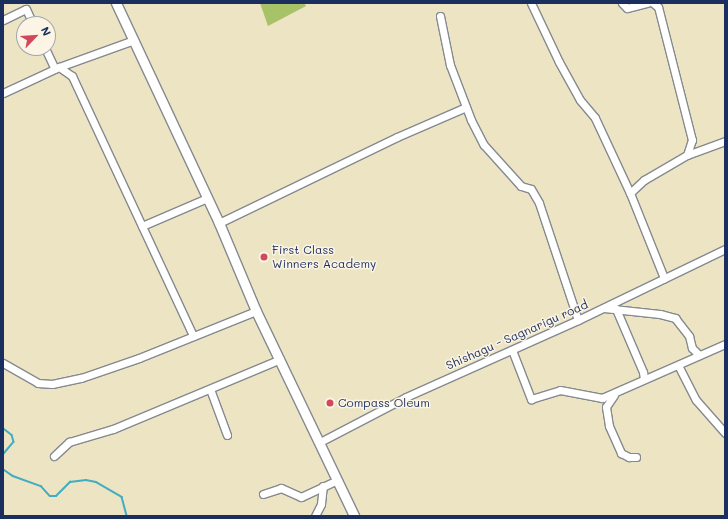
<!DOCTYPE html>
<html>
<head>
<meta charset="utf-8">
<style>
  body { margin:0 }
  #map { position:relative; width:728px; height:519px; overflow:hidden; background:#ece4c3; font-family:Mali,sans-serif }
  div>[style] { position:absolute }
  .green>* { inset:0; background:#a8c268 }
  .stream>* { height:1.5px; margin:-0.75px; padding:0 0.75px; transform-origin:0.75px; border-radius:0.75px; background:#42adc1 }
  .roads { filter:drop-shadow(1px 0 #848a90) drop-shadow(-1px 0 #848a90) drop-shadow(0 1px #848a90) drop-shadow(0 -1px #848a90) }
  .minor>* { height:7px; margin:-3.5px; padding:0 3.5px; transform-origin:3.5px; border-radius:3.5px; background:#fff }
  .major>* { height:9px; margin:-4.5px; padding:0 4.5px; transform-origin:4.5px; border-radius:4.5px; background:#fff }
  .dots>* { width:11px; height:11px; translate:-50% -50%; box-sizing:border-box; border:2px solid #fcf5e5; border-radius:50% }
  span { translate:-50% -50%; white-space:nowrap; text-align:center; line-height:1.15; -webkit-text-stroke:3px #fcf5e5; paint-order:stroke }
  .poi-label { font-size:12px; color:#1b2f5e }
  .left { translate:0 -50%; text-align:left }
  .street-label { font-size:12px; color:#1b2f5e }
  .frame { position:absolute; inset:0; border:4px solid #1b2f5e; pointer-events:none }
  .north { position:absolute; left:16px; top:16px; width:40px; height:40px; box-sizing:border-box; background:#fcf5e5; border:1px solid #a2a6af; border-radius:50%; rotate:65deg; font-size:11px; font-weight:700; line-height:16px; text-align:center; color:#1b2f5e }
  .north::after { content:''; display:block; margin:auto; width:14px; height:18px; background:#d1495b; clip-path:polygon(50% 0,100% 100%,50% 72%,0 100%) }
</style>
</head>
<body>
<div id="map">
  <div class="green">
    <div style="clip-path:polygon(260px 3px,304px 3px,306px 6px,268px 26px)"></div>
  </div>
  <div class="stream">
    <div style="left:3px;top:428px;width:11px;rotate:38deg"></div>
    <div style="left:12px;top:435px;width:7px;rotate:74deg"></div>
    <div style="left:14px;top:442px;width:17px;rotate:130deg"></div>
    <div style="left:3px;top:469px;width:12px;rotate:35deg"></div>
    <div style="left:13px;top:476px;width:30px;rotate:20deg"></div>
    <div style="left:41px;top:486px;width:13px;rotate:48deg"></div>
    <div style="left:50px;top:496px;width:6px"></div>
    <div style="left:56px;top:496px;width:20px;rotate:-45deg"></div>
    <div style="left:70px;top:482px;width:16px;rotate:-7deg"></div>
    <div style="left:86px;top:480px;width:10px;rotate:11deg"></div>
    <div style="left:96px;top:482px;width:30px;rotate:30deg"></div>
    <div style="left:122px;top:497px;width:20px;rotate:75deg"></div>
  </div>
  <div class="roads">
    <div class="minor">
      <div style="left:531px;top:3px;width:65px;rotate:64.6deg"></div>
      <div style="left:559px;top:62px;width:43px;rotate:61.1deg"></div>
      <div style="left:580px;top:100px;width:23px;rotate:50deg"></div>
      <div style="left:595px;top:118px;width:83px;rotate:65deg"></div>
      <div style="left:630px;top:193px;width:92px;rotate:68.2deg"></div>
      <div style="left:622px;top:3px;width:7px;rotate:45deg"></div>
      <div style="left:627px;top:8px;width:21px;rotate:-14deg"></div>
      <div style="left:440px;top:16px;width:50px;rotate:78.5deg"></div>
      <div style="left:450px;top:65px;width:59px;rotate:69.1deg"></div>
      <div style="left:471px;top:120px;width:28px;rotate:63deg"></div>
      <div style="left:484px;top:145px;width:55px;rotate:47.9deg"></div>
      <div style="left:521px;top:186px;width:10px;rotate:17deg"></div>
      <div style="left:531px;top:189px;width:16px;rotate:60deg"></div>
      <div style="left:539px;top:203px;width:123px;rotate:71.6deg"></div>
      <div style="left:3px;top:20px;width:25px;rotate:-26deg"></div>
      <div style="left:26px;top:9px;width:17px;rotate:65deg"></div>
      <div style="left:45px;top:48px;width:23px;rotate:65deg"></div>
      <div style="left:59px;top:67px;width:16px;rotate:35deg"></div>
      <div style="left:72px;top:76px;width:287px;rotate:65deg"></div>
      <div style="left:3px;top:93px;width:62px;rotate:-24.9deg"></div>
      <div style="left:59px;top:67px;width:80px;rotate:-19.8deg"></div>
      <div style="left:687px;top:155px;width:40px;rotate:-20.2deg"></div>
      <div style="left:630px;top:193px;width:19px;rotate:-43deg"></div>
      <div style="left:644px;top:180px;width:50px;rotate:-30.2deg"></div>
      <div style="left:687px;top:155px;width:16px;rotate:-72deg"></div>
      <div style="left:692px;top:140px;width:137px;rotate:-104.3deg"></div>
      <div style="left:658px;top:7px;width:6px;rotate:-141deg"></div>
      <div style="left:219px;top:223px;width:198px;rotate:-25.8deg"></div>
      <div style="left:397px;top:137px;width:75px;rotate:-23.5deg"></div>
      <div style="left:142px;top:226px;width:71px;rotate:-23.3deg"></div>
      <div style="left:604px;top:308px;width:56px;rotate:6.1deg"></div>
      <div style="left:660px;top:314px;width:16px;rotate:15deg"></div>
      <div style="left:675px;top:318px;width:23px;rotate:52deg"></div>
      <div style="left:689px;top:336px;width:12px;rotate:76deg"></div>
      <div style="left:692px;top:348px;width:10px;rotate:45deg"></div>
      <div style="left:616px;top:309px;width:69px;rotate:66.8deg"></div>
      <div style="left:643px;top:372px;width:7px;rotate:82deg"></div>
      <div style="left:512px;top:350px;width:53px;rotate:68.8deg"></div>
      <div style="left:531px;top:399px;width:30px;rotate:-17deg"></div>
      <div style="left:560px;top:390px;width:43px;rotate:10.8deg"></div>
      <div style="left:602px;top:398px;width:134px;rotate:-23.7deg"></div>
      <div style="left:3px;top:363px;width:40px;rotate:29.7deg"></div>
      <div style="left:38px;top:383px;width:14px;rotate:4deg"></div>
      <div style="left:52px;top:384px;width:30px;rotate:-12deg"></div>
      <div style="left:81px;top:378px;width:61px;rotate:-19deg"></div>
      <div style="left:139px;top:358px;width:126px;rotate:-21.9deg"></div>
      <div style="left:678px;top:365px;width:39px;rotate:63deg"></div>
      <div style="left:696px;top:400px;width:44px;rotate:48.7deg"></div>
      <div style="left:210px;top:389px;width:49px;rotate:69.7deg"></div>
      <div style="left:614px;top:395px;width:14px;rotate:124deg"></div>
      <div style="left:606px;top:407px;width:19px;rotate:81deg"></div>
      <div style="left:609px;top:426px;width:30px;rotate:66deg"></div>
      <div style="left:621px;top:453px;width:9px;rotate:27deg"></div>
      <div style="left:629px;top:457px;width:7px"></div>
      <div style="left:320px;top:442px;width:97px;rotate:-27.6deg"></div>
      <div style="left:406px;top:397px;width:188px;rotate:-24.1deg"></div>
      <div style="left:578px;top:320px;width:163px;rotate:-25.8deg"></div>
      <div style="left:54px;top:456px;width:21px;rotate:-43deg"></div>
      <div style="left:69px;top:442px;width:46px;rotate:-16.5deg"></div>
      <div style="left:113px;top:429px;width:181px;rotate:-22.7deg"></div>
      <div style="left:263px;top:494px;width:19px;rotate:-18deg"></div>
      <div style="left:281px;top:488px;width:22px;rotate:24deg"></div>
      <div style="left:301px;top:497px;width:40px;rotate:-25deg"></div>
      <div style="left:315px;top:516px;width:13px;rotate:-63deg"></div>
      <div style="left:321px;top:504px;width:18px;rotate:-84deg"></div>
    </div>
    <div class="major">
      <div style="left:116px;top:3px;width:243px;rotate:64.9deg"></div>
      <div style="left:219px;top:223px;width:95px;rotate:67.2deg"></div>
      <div style="left:256px;top:311px;width:227px;rotate:64.4deg"></div>
    </div>
  </div>
  <div class="dots">
    <div style="left:264px;top:257px;background:#d1495b"></div>
    <div style="left:330px;top:403px;background:#d1495b"></div>
  </div>
  <div class="poi-label">
    <span class="left" style="left:272px;top:257px">First Class<br>Winners Academy</span>
    <span class="left" style="left:338px;top:403px">Compass Oleum</span>
  </div>
  <div class="street-label">
    <span style="left:517px;top:335px;rotate:-24deg">Shishagu - Sagnarigu road</span>
  </div>
  <div class="frame"></div>
  <div class="north">N</div>
</div>
</body>
</html>
